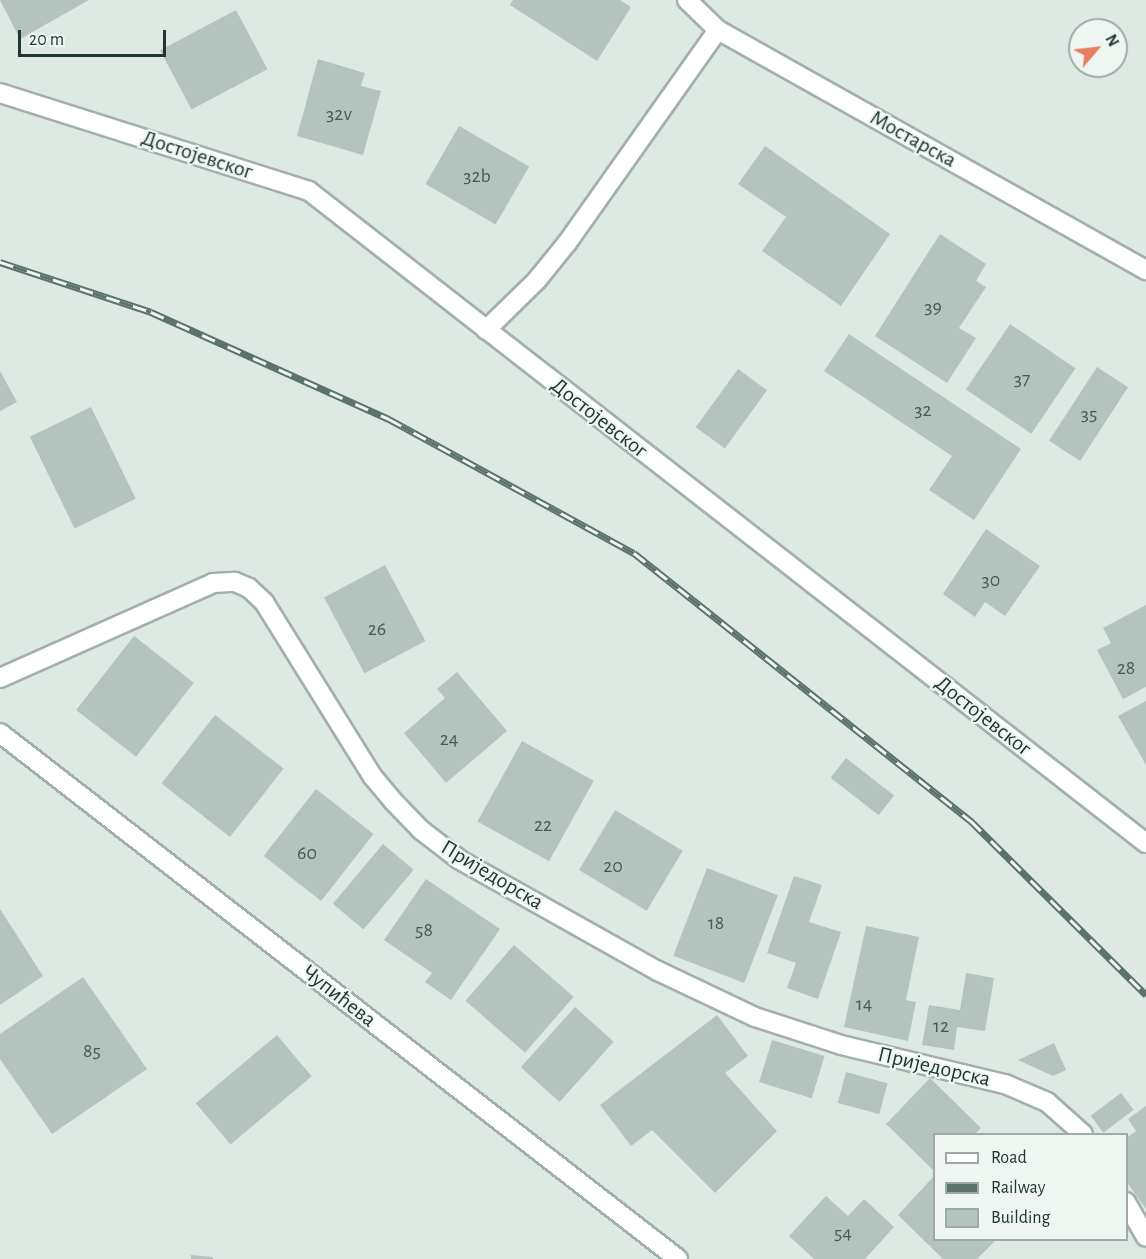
<!DOCTYPE html>
<html>
<head>
<meta charset="utf-8">
<style>
  body { margin:0 }
  #map { position:relative; width:1146px; height:1259px; overflow:hidden; background:#dfe9e4; font-family:"Alegreya Sans",sans-serif }
  div>[style] { position:absolute }
  .building>* { inset:0; background:#b4c3bd; transform-origin:0 0 }
  .roads { filter:drop-shadow(2px 0 #a2b0ab) drop-shadow(-2px 0 #a2b0ab) drop-shadow(0 2px #a2b0ab) drop-shadow(0 -2px #a2b0ab) }
  .street>* { height:18px; margin:-9px; padding:0 9px; transform-origin:9px; border-radius:9px; background:#fff }
  .rail>* { height:7px; margin-top:-3.5px; transform-origin:0; background:repeating-linear-gradient(90deg,#eff6f2 0 14px,#5b736c 0 28px); box-sizing:border-box; border-block:2px solid #5b736c }
  span { translate:-50% -50%; white-space:nowrap; text-align:center; line-height:1.15; -webkit-text-stroke:4.5px #eff6f2; paint-order:stroke }
  .number-label { font-size:20px; color:#465a54 }
  .number-label span { -webkit-text-stroke-width:0 }
  .street-label { font-size:22px; color:#213731 }
  .legend { position:absolute; left:933px; top:1133px; width:195px; height:108px; box-sizing:border-box; background:#eff6f2; border:2px solid #9daaa5; margin:0; padding:8px 10px; list-style:none; font-size:18px; color:#213731 }
  .legend li { display:flex; align-items:center; gap:12px; height:30px }
  .legend b { width:30px; border:2px solid #9daaa5 }
  .north { position:absolute; left:1068px; top:18px; width:60px; height:60px; box-sizing:border-box; background:#eff6f2; border:2px solid #9daaa5; border-radius:50%; rotate:62deg; font-size:16px; font-weight:700; line-height:24px; text-align:center; color:#213731 }
  .north::after { content:''; display:block; margin:auto; width:21px; height:27px; background:#e77d5f; clip-path:polygon(50% 0,100% 100%,50% 72%,0 100%) }
  .scale { position:absolute; left:18px; top:30px; width:148px; height:27px; box-sizing:border-box; border:3px solid #213731; border-top:0; padding-left:8px; font-size:18px; line-height:21px; white-space:nowrap; color:#213731; -webkit-text-stroke:4px #eff6f2; paint-order:stroke }
</style>
</head>
<body>
<div id="map">
  <div class="building">
    <div style="clip-path:polygon(0 0,89px 0,20px 39px)"></div>
    <div style="clip-path:polygon(513px 0,620px 0,631px 7px,597px 61px,510px 5px)"></div>
    <div style="left:236px;top:10px;width:67px;height:86px;rotate:62deg"></div>
    <div style="clip-path:polygon(318px 59px,365px 73px,361px 86px,381px 91px,363px 155px,297px 136px)"></div>
    <div style="left:459px;top:126px;width:81px;height:67px;rotate:30deg"></div>
    <div style="clip-path:polygon(765px 146px,890px 234px,841px 306px,762px 251px,786px 217px,738px 184px)"></div>
    <div style="clip-path:polygon(940px 234px,986px 264px,976px 281px,986px 287px,959px 328px,976px 338px,947px 383px,875px 336px)"></div>
    <div style="left:1010px;top:324px;width:79px;height:79px;rotate:34deg"></div>
    <div style="clip-path:polygon(849px 334px,1021px 449px,974px 520px,929px 490px,952px 456px,824px 371px)"></div>
    <div style="left:1097px;top:367px;width:37px;height:88px;rotate:33deg"></div>
    <div style="left:738px;top:369px;width:36px;height:72px;rotate:36deg"></div>
    <div style="clip-path:polygon(0 371px,17px 402px,0 411px)"></div>
    <div style="left:91px;top:407px;width:102px;height:68px;rotate:64deg"></div>
    <div style="clip-path:polygon(986px 529px,1040px 566px,1005px 616px,985px 602px,975px 617px,943px 594px)"></div>
    <div style="left:385px;top:565px;width:86px;height:69px;rotate:62deg"></div>
    <div style="clip-path:polygon(1146px 605px,1146px 687px,1123px 699px,1097px 650px,1111px 643px,1103px 628px)"></div>
    <div style="left:134px;top:636px;width:76px;height:94px;rotate:38deg"></div>
    <div style="clip-path:polygon(457px 672px,507px 731px,446px 783px,404px 733px,445px 698px,437px 689px)"></div>
    <div style="clip-path:polygon(1146px 701px,1146px 765px,1118px 716px)"></div>
    <div style="left:215px;top:715px;width:87px;height:87px;rotate:38deg"></div>
    <div style="left:522px;top:741px;width:82px;height:92px;rotate:29deg"></div>
    <div style="left:846px;top:758px;width:61px;height:25px;rotate:38deg"></div>
    <div style="left:316px;top:789px;width:73px;height:85px;rotate:38deg"></div>
    <div style="left:615px;top:810px;width:79px;height:70px;rotate:31deg"></div>
    <div style="left:383px;top:844px;width:40px;height:78px;rotate:40deg"></div>
    <div style="left:707px;top:868px;width:76px;height:94px;rotate:21deg"></div>
    <div style="clip-path:polygon(794px 876px,822px 885px,809px 922px,841px 932px,818px 999px,787px 988px,796px 963px,767px 953px)"></div>
    <div style="clip-path:polygon(426px 879px,500px 929px,451px 1000px,425px 982px,432px 973px,384px 940px)"></div>
    <div style="clip-path:polygon(0 909px,43px 976px,0 1005px)"></div>
    <div style="clip-path:polygon(866px 926px,919px 937px,906px 1000px,916px 1002px,908px 1041px,844px 1027px)"></div>
    <div style="left:514px;top:945px;width:79px;height:74px;rotate:41deg"></div>
    <div style="clip-path:polygon(966px 973px,994px 978px,985px 1031px,957px 1027px,954px 1050px,922px 1045px,929px 1005px,960px 1010px)"></div>
    <div style="clip-path:polygon(83px 977px,147px 1069px,52px 1134px,0 1059px,0 1034px)"></div>
    <div style="left:575px;top:1007px;width:52px;height:81px;rotate:42deg"></div>
    <div style="clip-path:polygon(717px 1015px,748px 1056px,725px 1073px,777px 1131px,715px 1193px,652px 1130px,631px 1146px,600px 1105px)"></div>
    <div style="left:277px;top:1035px;width:54px;height:106px;rotate:50deg"></div>
    <div style="left:772px;top:1040px;width:55px;height:44px;rotate:17deg"></div>
    <div style="clip-path:polygon(1054px 1043px,1066px 1070px,1053px 1076px,1018px 1060px)"></div>
    <div style="left:846px;top:1072px;width:43px;height:32px;rotate:15deg"></div>
    <div style="clip-path:polygon(930px 1078px,981px 1128px,975px 1134px,934px 1134px,934px 1171px,886px 1124px)"></div>
    <div style="left:1121px;top:1093px;width:21px;height:38px;rotate:53deg"></div>
    <div style="clip-path:polygon(1146px 1106px,1146px 1209px,1126px 1181px,1126px 1138px,1136px 1131px,1128px 1119px)"></div>
    <div style="clip-path:polygon(934px 1176px,934px 1240px,996px 1240px,977px 1259px,943px 1259px,898px 1215px)"></div>
    <div style="clip-path:polygon(826px 1196px,848px 1216px,864px 1199px,894px 1227px,865px 1259px,814px 1259px,789px 1236px)"></div>
    <div style="clip-path:polygon(191px 1255px,213px 1257px,213px 1259px,191px 1259px)"></div>
  </div>
  <div class="roads">
    <div class="street">
      <div style="left:687px;top:0;width:43px;rotate:44.1deg"></div>
      <div style="left:718px;top:30px;width:491px;rotate:29.3deg"></div>
      <div style="left:0;top:93px;width:324px;rotate:17.6deg"></div>
      <div style="left:309px;top:191px;width:1061px;rotate:37.92deg"></div>
      <div style="left:486px;top:330px;width:71px;rotate:-44.4deg"></div>
      <div style="left:537px;top:280px;width:48px;rotate:-51deg"></div>
      <div style="left:567px;top:243px;width:261px;rotate:-54.7deg"></div>
      <div style="left:0;top:678px;width:233px;rotate:-24deg"></div>
      <div style="left:213px;top:583px;width:22px;rotate:-3deg"></div>
      <div style="left:235px;top:582px;width:15px;rotate:23deg"></div>
      <div style="left:249px;top:588px;width:21px;rotate:43deg"></div>
      <div style="left:264px;top:602px;width:206px;rotate:58.1deg"></div>
      <div style="left:373px;top:777px;width:31px;rotate:50deg"></div>
      <div style="left:393px;top:801px;width:40px;rotate:46deg"></div>
      <div style="left:421px;top:830px;width:49px;rotate:37.6deg"></div>
      <div style="left:460px;top:860px;width:227px;rotate:29.3deg"></div>
      <div style="left:658px;top:971px;width:107px;rotate:25.4deg"></div>
      <div style="left:755px;top:1017px;width:90px;rotate:18deg"></div>
      <div style="left:841px;top:1045px;width:169px;rotate:13.4deg"></div>
      <div style="left:1005px;top:1084px;width:46px;rotate:23.2deg"></div>
      <div style="left:1047px;top:1102px;width:48px;rotate:41.6deg"></div>
      <div style="left:0;top:733px;width:858px;rotate:37.8deg"></div>
      <div style="left:1126px;top:1202px;width:40px;rotate:60.3deg"></div>
    </div>
  </div>
  <div class="rail">
    <div style="left:0;top:262px;width:159px;rotate:18.3deg"></div>
    <div style="left:151px;top:312px;width:261px;rotate:24.2deg"></div>
    <div style="left:389px;top:419px;width:279px;rotate:28.7deg"></div>
    <div style="left:634px;top:553px;width:431px;rotate:38.5deg"></div>
    <div style="left:971px;top:821px;width:247px;rotate:44.8deg"></div>
  </div>
  <div class="number-label">
    <span style="left:339px;top:114px">32v</span>
    <span style="left:477px;top:176px">32b</span>
    <span style="left:933px;top:307px">39</span>
    <span style="left:1022px;top:379px">37</span>
    <span style="left:923px;top:410px">32</span>
    <span style="left:1089px;top:414px">35</span>
    <span style="left:991px;top:580px">30</span>
    <span style="left:377px;top:629px">26</span>
    <span style="left:1126px;top:668px">28</span>
    <span style="left:449px;top:739px">24</span>
    <span style="left:543px;top:825px">22</span>
    <span style="left:307px;top:853px">60</span>
    <span style="left:613px;top:866px">20</span>
    <span style="left:716px;top:923px">18</span>
    <span style="left:424px;top:930px">58</span>
    <span style="left:864px;top:1004px">14</span>
    <span style="left:941px;top:1026px">12</span>
    <span style="left:92px;top:1051px">85</span>
    <span style="left:843px;top:1233px">54</span>
  </div>
  <div class="street-label">
    <span style="left:913px;top:139px;rotate:29deg">Мостарска</span>
    <span style="left:197px;top:155px;rotate:18deg">Достојевског</span>
    <span style="left:599px;top:418px;rotate:38deg">Достојевског</span>
    <span style="left:983px;top:716px;rotate:38deg">Достојевског</span>
    <span style="left:492px;top:875px;rotate:31deg">Приједорска</span>
    <span style="left:339px;top:996px;rotate:38deg">Чупићева</span>
    <span style="left:934px;top:1067px;rotate:13deg">Приједорска</span>
  </div>
  <ul class="legend">
  <li><b style="height:8px;background:#fff"></b>Road</li>
  <li><b style="height:8px;background:#5b736c"></b>Railway</li>
  <li><b style="height:16px;background:#b4c3bd"></b>Building</li>
  </ul>
  <div class="north">N</div>
  <div class="scale">20 m</div>
</div>
</body>
</html>
